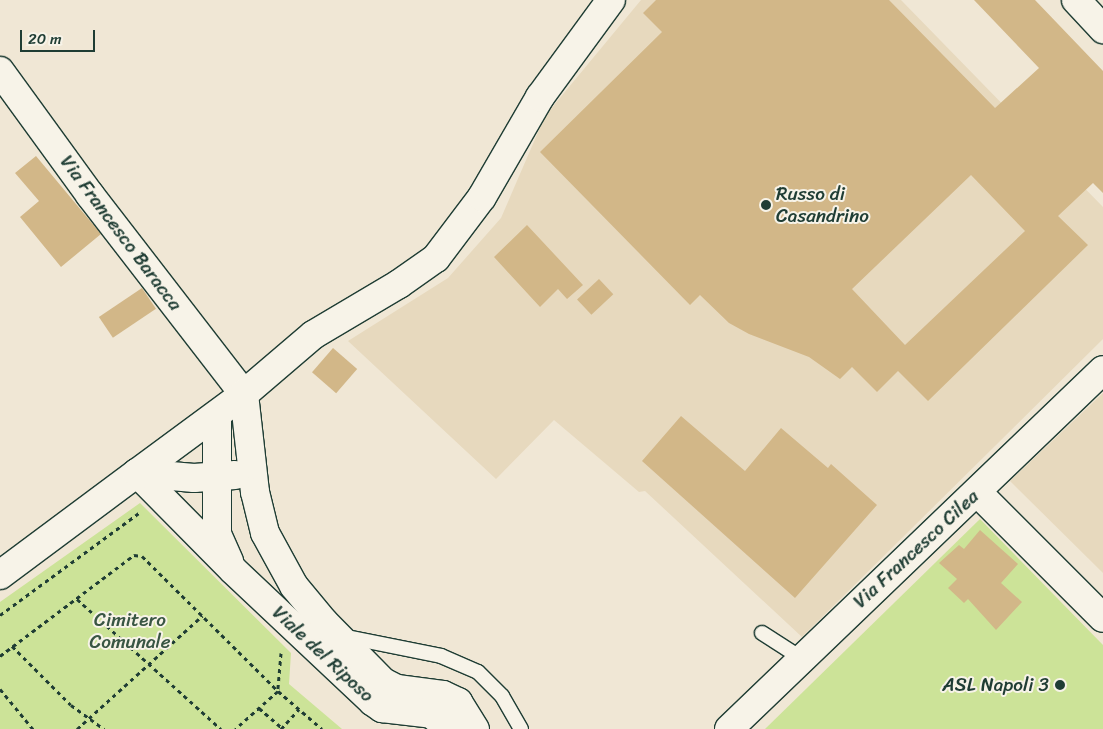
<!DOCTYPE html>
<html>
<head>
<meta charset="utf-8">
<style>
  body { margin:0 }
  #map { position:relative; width:1103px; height:729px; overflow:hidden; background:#f0e7d5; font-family:Sriracha,sans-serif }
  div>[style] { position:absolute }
  .built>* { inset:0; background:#e7d9be }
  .green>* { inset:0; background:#cce398 }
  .building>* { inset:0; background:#d2b788; transform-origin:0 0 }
  .path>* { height:3px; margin-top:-1.5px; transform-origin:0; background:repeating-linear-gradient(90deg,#1f3d34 0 4px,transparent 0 8px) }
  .roads { filter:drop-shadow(1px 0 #1f3d34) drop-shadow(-1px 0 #1f3d34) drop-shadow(0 1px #1f3d34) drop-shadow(0 -1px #1f3d34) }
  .service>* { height:14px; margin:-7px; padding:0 7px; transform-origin:7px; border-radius:7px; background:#f7f3e8 }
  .minor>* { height:28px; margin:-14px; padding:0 14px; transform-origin:14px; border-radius:14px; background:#f7f3e8 }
  .tertiary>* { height:28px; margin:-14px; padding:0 14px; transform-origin:14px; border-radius:14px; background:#f7f3e8 }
  .dots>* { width:14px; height:14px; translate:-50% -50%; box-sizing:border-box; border:2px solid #f7f3e8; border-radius:50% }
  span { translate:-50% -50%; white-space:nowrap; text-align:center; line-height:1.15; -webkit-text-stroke:4px #f7f3e8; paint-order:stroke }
  .poi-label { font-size:19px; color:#1f3d34 }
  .left { translate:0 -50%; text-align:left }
  .right { translate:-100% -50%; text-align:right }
  .street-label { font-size:19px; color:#1f3d34 }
  .park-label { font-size:19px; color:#395643 }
  .scale { position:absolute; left:20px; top:30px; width:75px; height:22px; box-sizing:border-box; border:2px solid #1f3d34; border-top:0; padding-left:6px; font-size:15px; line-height:18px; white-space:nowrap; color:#1f3d34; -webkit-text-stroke:4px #f7f3e8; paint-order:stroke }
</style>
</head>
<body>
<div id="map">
  <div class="built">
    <div style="clip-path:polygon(641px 0,901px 0,1103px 207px,1103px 339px,802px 637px,645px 491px,639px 492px,554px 420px,496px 479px,348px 341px,448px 278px,501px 218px,545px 116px)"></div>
    <div style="clip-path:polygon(1103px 393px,1103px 573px,1010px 481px)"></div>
  </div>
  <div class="green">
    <div style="clip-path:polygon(140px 503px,291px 653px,289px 684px,342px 729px,0 729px,0 602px)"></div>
    <div style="clip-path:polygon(980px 519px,1103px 645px,1103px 729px,765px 729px)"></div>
  </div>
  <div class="building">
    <div style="clip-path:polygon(evenodd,656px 0,889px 0,995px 108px,1039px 68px,974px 0,1035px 0,1103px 71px,1103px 193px,1093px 183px,1058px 216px,1088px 245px,928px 401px,898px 371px,877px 392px,852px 367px,840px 379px,809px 357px,749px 334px,729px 323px,700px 295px,690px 305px,540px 152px,662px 32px,643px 13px,656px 0,971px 175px,1025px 231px,905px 345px,852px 289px,971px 175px)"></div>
    <div style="clip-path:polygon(36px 156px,101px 234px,61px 267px,20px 217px,39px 201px,15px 173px)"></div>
    <div style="clip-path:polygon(527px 225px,583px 285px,567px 299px,558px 289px,540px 307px,494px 257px)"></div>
    <div style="left:599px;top:279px;width:21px;height:30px;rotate:47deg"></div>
    <div style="left:142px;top:288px;width:25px;height:52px;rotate:56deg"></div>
    <div style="left:333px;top:348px;width:32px;height:32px;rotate:41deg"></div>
    <div style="clip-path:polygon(681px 416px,745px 471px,781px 428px,828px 468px,831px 464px,877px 505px,795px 598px,642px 461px)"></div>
    <div style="clip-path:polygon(980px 530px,1018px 564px,1001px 583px,1022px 602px,996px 630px,968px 599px,964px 603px,948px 588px,957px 579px,939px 563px,959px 545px,964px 549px)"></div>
  </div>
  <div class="path">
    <div style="left:77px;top:599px;width:194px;rotate:42.1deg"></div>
    <div style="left:0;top:615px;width:174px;rotate:-36.3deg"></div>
    <div style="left:12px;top:646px;width:83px;rotate:45deg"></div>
    <div style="left:71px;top:705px;width:41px;rotate:36deg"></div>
    <div style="left:281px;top:653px;width:38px;rotate:95deg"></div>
    <div style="left:278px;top:691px;width:58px;rotate:40.8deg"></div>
    <div style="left:0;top:656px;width:168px;rotate:-37deg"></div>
    <div style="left:134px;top:555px;width:8px;rotate:7deg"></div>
    <div style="left:142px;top:556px;width:192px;rotate:44.8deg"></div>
    <div style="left:278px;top:691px;width:57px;rotate:138.5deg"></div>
    <div style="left:0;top:689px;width:52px;rotate:50.5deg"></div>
    <div style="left:259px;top:708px;width:32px;rotate:41deg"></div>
    <div style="left:77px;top:729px;width:169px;rotate:-42.1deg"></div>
    <div style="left:281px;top:729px;width:27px;rotate:-48deg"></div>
  </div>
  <div class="roads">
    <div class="service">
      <div style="left:762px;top:633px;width:46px;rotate:32.7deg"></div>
      <div style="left:342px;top:636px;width:101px;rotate:11.4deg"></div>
      <div style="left:441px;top:656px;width:40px;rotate:23.4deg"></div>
      <div style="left:478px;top:672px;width:34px;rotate:45deg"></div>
      <div style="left:502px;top:696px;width:38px;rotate:60deg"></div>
    </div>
    <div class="minor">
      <div style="left:0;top:575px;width:171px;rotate:-36.7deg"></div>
    </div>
    <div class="tertiary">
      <div style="left:1076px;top:0;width:40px;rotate:47deg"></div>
      <div style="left:0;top:71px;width:153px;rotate:54deg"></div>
      <div style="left:90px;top:195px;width:252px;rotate:52.3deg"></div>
      <div style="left:244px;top:394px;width:99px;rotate:83.6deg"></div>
      <div style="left:255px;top:492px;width:42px;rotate:76.3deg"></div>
      <div style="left:265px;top:533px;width:60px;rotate:61.3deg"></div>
      <div style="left:294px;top:586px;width:47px;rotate:50.2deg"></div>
      <div style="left:324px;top:622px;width:84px;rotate:45.5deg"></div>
      <div style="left:383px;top:682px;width:16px;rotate:27deg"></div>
      <div style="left:397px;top:689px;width:46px;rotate:7.4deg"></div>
      <div style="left:443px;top:695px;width:17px;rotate:25deg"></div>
      <div style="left:458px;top:702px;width:32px;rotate:58deg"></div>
      <div style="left:217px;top:415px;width:119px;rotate:90deg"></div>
      <div style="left:217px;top:534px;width:30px;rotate:66deg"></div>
      <div style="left:137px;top:473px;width:133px;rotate:-36.4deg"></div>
      <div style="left:244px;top:394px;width:91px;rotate:-40.5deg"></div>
      <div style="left:313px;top:335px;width:100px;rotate:-30.7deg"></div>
      <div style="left:399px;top:284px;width:45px;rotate:-35.1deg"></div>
      <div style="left:436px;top:258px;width:76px;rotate:-53deg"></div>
      <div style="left:482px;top:197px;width:116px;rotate:-59.9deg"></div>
      <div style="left:540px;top:97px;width:120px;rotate:-53.8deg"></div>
      <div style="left:137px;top:473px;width:136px;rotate:45.3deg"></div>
      <div style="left:233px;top:570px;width:192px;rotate:43.3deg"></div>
      <div style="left:373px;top:702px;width:11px;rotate:34deg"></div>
      <div style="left:382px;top:708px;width:50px;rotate:6.8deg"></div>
      <div style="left:432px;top:714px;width:22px;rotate:43deg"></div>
      <div style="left:137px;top:473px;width:57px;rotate:5deg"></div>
      <div style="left:194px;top:478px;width:41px;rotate:-4.2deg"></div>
      <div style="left:977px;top:492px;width:178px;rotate:45deg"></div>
      <div style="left:729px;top:729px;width:518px;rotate:-43.83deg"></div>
    </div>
  </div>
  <div class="dots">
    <div style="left:766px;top:205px;background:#1f3d34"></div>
    <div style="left:1060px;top:685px;background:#1f3d34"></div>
  </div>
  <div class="poi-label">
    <span class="left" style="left:776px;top:205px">Russo di<br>Casandrino</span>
    <span class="right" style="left:1049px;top:685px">ASL Napoli 3</span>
  </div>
  <div class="street-label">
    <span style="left:121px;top:233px;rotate:53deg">Via Francesco Baracca</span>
    <span style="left:916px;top:549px;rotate:-43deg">Via Francesco Cilea</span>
    <span style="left:323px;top:654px;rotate:43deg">Viale del Riposo</span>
  </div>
  <div class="park-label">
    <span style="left:130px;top:631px">Cimitero<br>Comunale</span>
  </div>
  <div class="scale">20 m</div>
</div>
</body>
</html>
